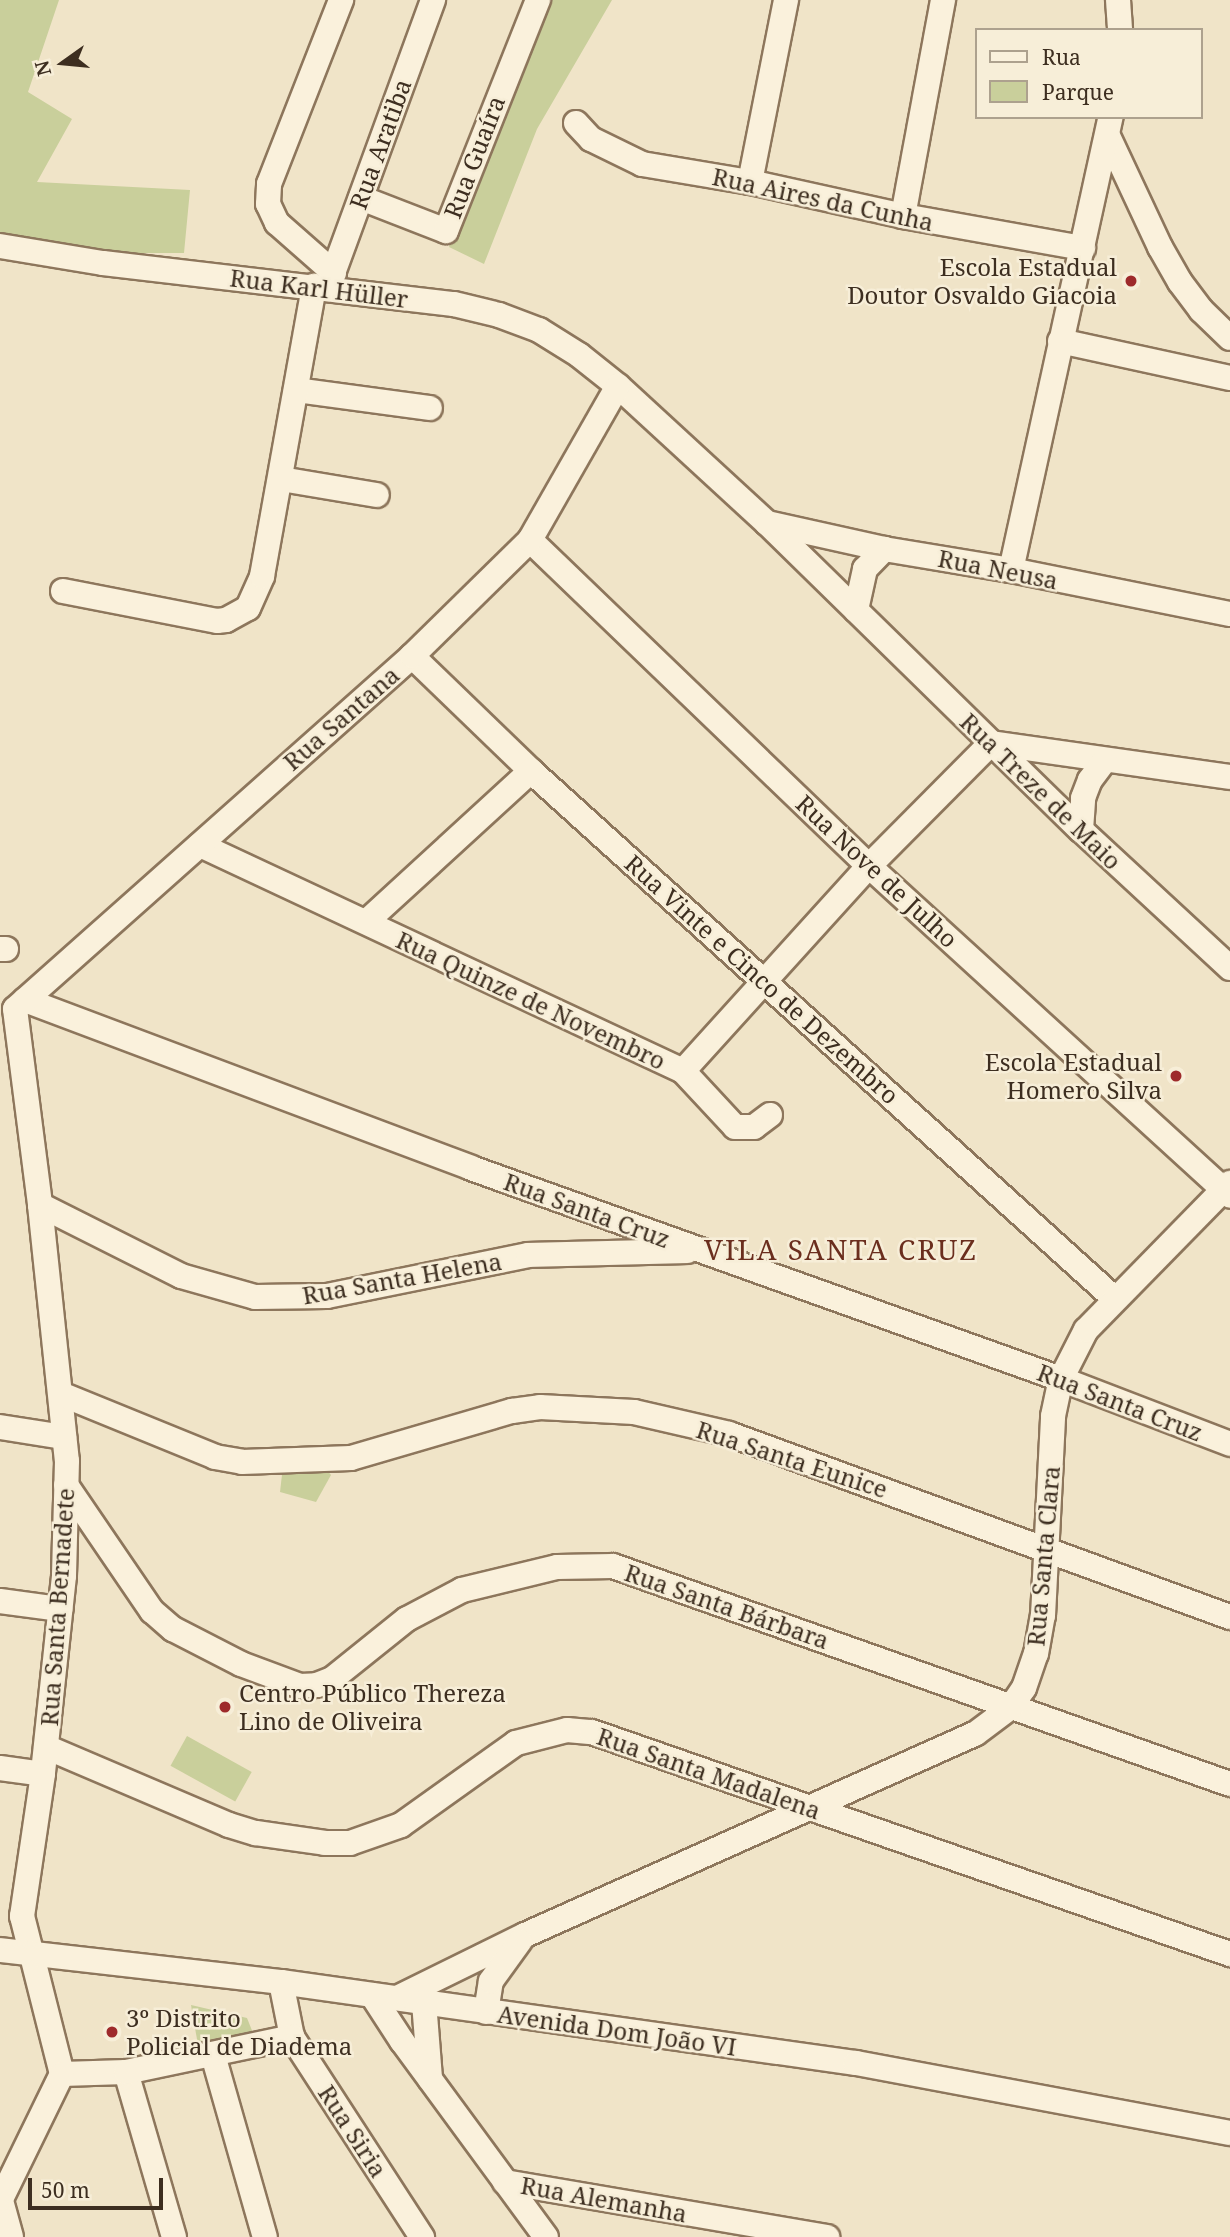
<!DOCTYPE html>
<html>
<head>
<meta charset="utf-8">
<style>
  body { margin:0 }
  #map { position:relative; width:1230px; height:2237px; overflow:hidden; background:#f0e4c8; font-family:"Noto Serif",serif }
  div>[style] { position:absolute }
  .green>* { inset:0; background:#c9cf9b; transform-origin:0 0 }
  .roads { filter:drop-shadow(2px 0 #8d765c) drop-shadow(-2px 0 #8d765c) drop-shadow(0 2px #8d765c) drop-shadow(0 -2px #8d765c) }
  .minor>* { height:24px; margin:-12px; padding:0 12px; transform-origin:12px; border-radius:12px; background:#faf1dc }
  .dots>* { width:19px; height:19px; translate:-50% -50%; box-sizing:border-box; border:4px solid #f7eed8; border-radius:50% }
  span { translate:-50% -50%; white-space:nowrap; text-align:center; line-height:1.15; -webkit-text-stroke:5px #f7eed8; paint-order:stroke }
  .street-label { font-size:24px; color:#3d2e20 }
  .poi-label { font-size:24px; color:#3d2e20 }
  .right { translate:-100% -50%; text-align:right }
  .left { translate:0 -50%; text-align:left }
  .quarter-label { font-size:28px; color:#6b2e1e; letter-spacing:2px }
  .legend { position:absolute; left:975px; top:28px; width:228px; height:91px; box-sizing:border-box; background:#f7eed8; border:2px solid #ada18e; margin:0; padding:9px 12px; list-style:none; font-size:21px; color:#3d2e20 }
  .legend li { display:flex; align-items:center; gap:14px; height:35px }
  .legend b { width:35px; border:2px solid #ada18e }
  .north { position:absolute; left:28px; top:28px; width:70px; height:70px; -webkit-text-stroke:5px #f7eed8; paint-order:stroke; rotate:255deg; font-size:19px; font-weight:700; line-height:28px; text-align:center; color:#3d2e20 }
  .north::after { content:''; display:block; margin:auto; width:24px; height:32px; background:#3d2e20; clip-path:polygon(50% 0,100% 100%,50% 72%,0 100%) }
  .scale { position:absolute; left:28px; top:2178px; width:135px; height:32px; box-sizing:border-box; border:4px solid #3d2e20; border-top:0; padding-left:9px; font-size:21px; line-height:24px; white-space:nowrap; color:#3d2e20; -webkit-text-stroke:5px #f7eed8; paint-order:stroke }
</style>
</head>
<body>
<div id="map">
  <div class="green">
    <div style="clip-path:polygon(0 0,59px 0,28px 92px,72px 119px,37px 182px,190px 190px,184px 253px,110px 253px,0 237px)"></div>
    <div style="clip-path:polygon(551px 0,612px 0,537px 129px,484px 264px,449px 247px)"></div>
    <div style="clip-path:polygon(321px 1463px,331px 1475px,316px 1502px,280px 1492px,283px 1466px)"></div>
    <div style="left:187px;top:1736px;width:74px;height:34px;rotate:29deg"></div>
    <div style="clip-path:polygon(191px 2005px,247px 2018px,253px 2033px,198px 2045px)"></div>
  </div>
  <div class="roads">
    <div class="minor">
      <div style="left:1118px;top:0;width:30px;rotate:86deg"></div>
      <div style="left:576px;top:123px;width:22px;rotate:47deg"></div>
      <div style="left:591px;top:139px;width:57px;rotate:26.1deg"></div>
      <div style="left:642px;top:164px;width:109px;rotate:9.5deg"></div>
      <div style="left:750px;top:182px;width:157px;rotate:12.5deg"></div>
      <div style="left:903px;top:216px;width:183px;rotate:10.1deg"></div>
      <div style="left:1108px;top:136px;width:123px;rotate:64.9deg"></div>
      <div style="left:1160px;top:247px;width:40px;rotate:60.3deg"></div>
      <div style="left:1180px;top:282px;width:35px;rotate:53deg"></div>
      <div style="left:1201px;top:310px;width:40px;rotate:44deg"></div>
      <div style="left:750px;top:182px;width:186px;rotate:-78.8deg"></div>
      <div style="left:361px;top:198px;width:91px;rotate:21.2deg"></div>
      <div style="left:446px;top:231px;width:249px;rotate:-68.3deg"></div>
      <div style="left:903px;top:216px;width:220px;rotate:-79.5deg"></div>
      <div style="left:0;top:246px;width:104px;rotate:9.4deg"></div>
      <div style="left:103px;top:263px;width:353px;rotate:6.7deg"></div>
      <div style="left:454px;top:304px;width:46px;rotate:13.7deg"></div>
      <div style="left:499px;top:315px;width:43px;rotate:20.6deg"></div>
      <div style="left:539px;top:330px;width:47px;rotate:32deg"></div>
      <div style="left:579px;top:355px;width:50px;rotate:38.5deg"></div>
      <div style="left:618px;top:386px;width:202px;rotate:42.6deg"></div>
      <div style="left:767px;top:523px;width:439px;rotate:44.4deg"></div>
      <div style="left:1081px;top:830px;width:203px;rotate:42.8deg"></div>
      <div style="left:334px;top:273px;width:76px;rotate:-138.7deg"></div>
      <div style="left:277px;top:223px;width:21px;rotate:-115deg"></div>
      <div style="left:268px;top:204px;width:20px;rotate:-87deg"></div>
      <div style="left:269px;top:184px;width:198px;rotate:-68.6deg"></div>
      <div style="left:328px;top:287px;width:306px;rotate:-69.9deg"></div>
      <div style="left:1060px;top:341px;width:174px;rotate:12.3deg"></div>
      <div style="left:296px;top:390px;width:135px;rotate:7.7deg"></div>
      <div style="left:281px;top:479px;width:97px;rotate:9.5deg"></div>
      <div style="left:767px;top:523px;width:120px;rotate:12.5deg"></div>
      <div style="left:884px;top:549px;width:129px;rotate:9.4deg"></div>
      <div style="left:1011px;top:570px;width:223px;rotate:11.4deg"></div>
      <div style="left:530px;top:540px;width:470px;rotate:43.9deg"></div>
      <div style="left:869px;top:866px;width:489px;rotate:42.4deg"></div>
      <div style="left:1011px;top:570px;width:464px;rotate:-77.6deg"></div>
      <div style="left:63px;top:591px;width:157px;rotate:11deg"></div>
      <div style="left:217px;top:621px;width:9px;rotate:-6deg"></div>
      <div style="left:226px;top:620px;width:25px;rotate:-29deg"></div>
      <div style="left:248px;top:608px;width:35px;rotate:-66deg"></div>
      <div style="left:262px;top:576px;width:295px;rotate:-79.8deg"></div>
      <div style="left:856px;top:610px;width:42px;rotate:-77.6deg"></div>
      <div style="left:865px;top:569px;width:28px;rotate:-46deg"></div>
      <div style="left:412px;top:656px;width:165px;rotate:44deg"></div>
      <div style="left:531px;top:771px;width:787px;rotate:42.12deg"></div>
      <div style="left:991px;top:743px;width:241px;rotate:8.1deg"></div>
      <div style="left:1081px;top:830px;width:32px;rotate:-86deg"></div>
      <div style="left:1083px;top:798px;width:19px;rotate:-69deg"></div>
      <div style="left:1090px;top:780px;width:25px;rotate:-53deg"></div>
      <div style="left:200px;top:845px;width:533px;rotate:25.08deg"></div>
      <div style="left:683px;top:1071px;width:76px;rotate:47.1deg"></div>
      <div style="left:735px;top:1127px;width:19px"></div>
      <div style="left:754px;top:1127px;width:20px;rotate:-37deg"></div>
      <div style="left:366px;top:922px;width:224px;rotate:-42.5deg"></div>
      <div style="left:0;top:949px;width:6px"></div>
      <div style="left:25px;top:1000px;width:477px;rotate:20.6deg"></div>
      <div style="left:471px;top:1168px;width:627px;rotate:19.68deg"></div>
      <div style="left:1061px;top:1379px;width:181px;rotate:21deg"></div>
      <div style="left:15px;top:1009px;width:198px;rotate:82.7deg"></div>
      <div style="left:40px;top:1205px;width:257px;rotate:84deg"></div>
      <div style="left:67px;top:1461px;width:115px;rotate:91.5deg"></div>
      <div style="left:64px;top:1576px;width:199px;rotate:96.1deg"></div>
      <div style="left:43px;top:1774px;width:144px;rotate:98.4deg"></div>
      <div style="left:22px;top:1916px;width:163px;rotate:75.8deg"></div>
      <div style="left:15px;top:1009px;width:531px;rotate:-41.64deg"></div>
      <div style="left:412px;top:656px;width:165px;rotate:-44.5deg"></div>
      <div style="left:530px;top:540px;width:177px;rotate:-60.3deg"></div>
      <div style="left:683px;top:1071px;width:277px;rotate:-47.8deg"></div>
      <div style="left:869px;top:866px;width:173px;rotate:-45.2deg"></div>
      <div style="left:40px;top:1205px;width:158px;rotate:26.7deg"></div>
      <div style="left:181px;top:1276px;width:77px;rotate:15.8deg"></div>
      <div style="left:255px;top:1297px;width:72px;rotate:-0.8deg"></div>
      <div style="left:327px;top:1296px;width:205px;rotate:-11.5deg"></div>
      <div style="left:528px;top:1255px;width:159px;rotate:-1.4deg"></div>
      <div style="left:61px;top:1394px;width:166px;rotate:22.2deg"></div>
      <div style="left:215px;top:1457px;width:27px;rotate:10deg"></div>
      <div style="left:242px;top:1462px;width:109px;rotate:-2.1deg"></div>
      <div style="left:351px;top:1458px;width:168px;rotate:-16.3deg"></div>
      <div style="left:512px;top:1411px;width:28px;rotate:-8deg"></div>
      <div style="left:540px;top:1407px;width:94px;rotate:3deg"></div>
      <div style="left:634px;top:1412px;width:98px;rotate:13deg"></div>
      <div style="left:729px;top:1434px;width:533px;rotate:20.07deg"></div>
      <div style="left:0;top:1427px;width:65px;rotate:8.9deg"></div>
      <div style="left:66px;top:1485px;width:153px;rotate:55.7deg"></div>
      <div style="left:152px;top:1611px;width:28px;rotate:41deg"></div>
      <div style="left:173px;top:1629px;width:76px;rotate:27.2deg"></div>
      <div style="left:241px;top:1664px;width:63px;rotate:20.4deg"></div>
      <div style="left:300px;top:1686px;width:17px;rotate:-3deg"></div>
      <div style="left:317px;top:1685px;width:16px;rotate:-22deg"></div>
      <div style="left:332px;top:1679px;width:96px;rotate:-38.7deg"></div>
      <div style="left:407px;top:1619px;width:62px;rotate:-27.8deg"></div>
      <div style="left:462px;top:1590px;width:98px;rotate:-13.6deg"></div>
      <div style="left:557px;top:1567px;width:56px;rotate:-1deg"></div>
      <div style="left:613px;top:1566px;width:654px;rotate:19.46deg"></div>
      <div style="left:0;top:1601px;width:61px;rotate:7.6deg"></div>
      <div style="left:46px;top:1747px;width:199px;rotate:23.1deg"></div>
      <div style="left:229px;top:1825px;width:28px;rotate:17deg"></div>
      <div style="left:256px;top:1833px;width:70px;rotate:8.2deg"></div>
      <div style="left:325px;top:1843px;width:25px"></div>
      <div style="left:350px;top:1843px;width:54px;rotate:-19.4deg"></div>
      <div style="left:401px;top:1825px;width:141px;rotate:-35.5deg"></div>
      <div style="left:516px;top:1743px;width:53px;rotate:-14.3deg"></div>
      <div style="left:567px;top:1730px;width:25px;rotate:5deg"></div>
      <div style="left:592px;top:1732px;width:676px;rotate:19.19deg"></div>
      <div style="left:0;top:1768px;width:43px;rotate:7.9deg"></div>
      <div style="left:0;top:1950px;width:283px;rotate:6.5deg"></div>
      <div style="left:281px;top:1982px;width:581px;rotate:8.02deg"></div>
      <div style="left:856px;top:2063px;width:380px;rotate:10.6deg"></div>
      <div style="left:281px;top:1982px;width:56px;rotate:78.7deg"></div>
      <div style="left:292px;top:2037px;width:239px;rotate:57deg"></div>
      <div style="left:372px;top:1995px;width:55px;rotate:56.9deg"></div>
      <div style="left:402px;top:2041px;width:243px;rotate:53.7deg"></div>
      <div style="left:397px;top:1998px;width:143px;rotate:-26.2deg"></div>
      <div style="left:525px;top:1935px;width:493px;rotate:-24.1deg"></div>
      <div style="left:975px;top:1734px;width:45px;rotate:-36.9deg"></div>
      <div style="left:1011px;top:1707px;width:23px;rotate:-56deg"></div>
      <div style="left:1024px;top:1688px;width:36px;rotate:-71deg"></div>
      <div style="left:1036px;top:1654px;width:39px;rotate:-80deg"></div>
      <div style="left:1043px;top:1616px;width:200px;rotate:-87.1deg"></div>
      <div style="left:1053px;top:1416px;width:38px;rotate:-78deg"></div>
      <div style="left:1061px;top:1379px;width:55px;rotate:-63deg"></div>
      <div style="left:1086px;top:1330px;width:206px;rotate:-45.6deg"></div>
      <div style="left:424px;top:2002px;width:77px;rotate:85.5deg"></div>
      <div style="left:486px;top:2012px;width:31px;rotate:-81deg"></div>
      <div style="left:491px;top:1981px;width:49px;rotate:-54.1deg"></div>
      <div style="left:213px;top:2055px;width:189px;rotate:74.1deg"></div>
      <div style="left:126px;top:2072px;width:172px;rotate:73.8deg"></div>
      <div style="left:62px;top:2074px;width:64px;rotate:-1.8deg"></div>
      <div style="left:126px;top:2072px;width:170px;rotate:-11.9deg"></div>
      <div style="left:505px;top:2182px;width:327px;rotate:9.7deg"></div>
      <div style="left:0;top:2197px;width:41px;rotate:74.6deg"></div>
      <div style="left:1px;top:2199px;width:139px;rotate:-64deg"></div>
    </div>
  </div>
  <div class="dots">
    <div style="left:1131px;top:281px;background:#9e2a2b"></div>
    <div style="left:1176px;top:1076px;background:#9e2a2b"></div>
    <div style="left:225px;top:1707px;background:#9e2a2b"></div>
    <div style="left:112px;top:2032px;background:#9e2a2b"></div>
  </div>
  <div class="street-label">
    <span style="left:380px;top:144px;rotate:-70deg">Rua Aratiba</span>
    <span style="left:474px;top:157px;rotate:-69deg">Rua Guaíra</span>
    <span style="left:823px;top:199px;rotate:12deg">Rua Aires da Cunha</span>
    <span style="left:319px;top:288px;rotate:7deg">Rua Karl Hüller</span>
    <span style="left:998px;top:569px;rotate:11deg">Rua Neusa</span>
    <span style="left:341px;top:718px;rotate:-41deg">Rua Santana</span>
    <span style="left:1041px;top:791px;rotate:44deg">Rua Treze de Maio</span>
    <span style="left:877px;top:871px;rotate:43deg">Rua Nove de Julho</span>
    <span style="left:762px;top:979px;rotate:42deg">Rua Vinte e Cinco de Dezembro</span>
    <span style="left:531px;top:1000px;rotate:25deg">Rua Quinze de Novembro</span>
    <span style="left:587px;top:1210px;rotate:20deg">Rua Santa Cruz</span>
    <span style="left:402px;top:1278px;rotate:-10deg">Rua Santa Helena</span>
    <span style="left:1120px;top:1402px;rotate:21deg">Rua Santa Cruz</span>
    <span style="left:792px;top:1459px;rotate:18deg">Rua Santa Eunice</span>
    <span style="left:1043px;top:1556px;rotate:-85deg">Rua Santa Clara</span>
    <span style="left:727px;top:1606px;rotate:19deg">Rua Santa Bárbara</span>
    <span style="left:57px;top:1607px;rotate:-86deg">Rua Santa Bernadete</span>
    <span style="left:709px;top:1773px;rotate:19deg">Rua Santa Madalena</span>
    <span style="left:617px;top:2030px;rotate:8deg">Avenida Dom João VI</span>
    <span style="left:353px;top:2131px;rotate:57deg">Rua Siria</span>
    <span style="left:604px;top:2199px;rotate:10deg">Rua Alemanha</span>
  </div>
  <div class="poi-label">
    <span class="right" style="left:1117px;top:281px">Escola Estadual<br>Doutor Osvaldo Giacoia</span>
    <span class="right" style="left:1162px;top:1076px">Escola Estadual<br>Homero Silva</span>
    <span class="left" style="left:239px;top:1707px">Centro Público Thereza<br>Lino de Oliveira</span>
    <span class="left" style="left:126px;top:2032px">3º Distrito<br>Policial de Diadema</span>
  </div>
  <div class="quarter-label">
    <span style="left:841px;top:1249px">VILA SANTA CRUZ</span>
  </div>
  <ul class="legend">
  <li><b style="height:9px;background:#faf1dc"></b>Rua</li>
  <li><b style="height:19px;background:#c9cf9b"></b>Parque</li>
  </ul>
  <div class="north">N</div>
  <div class="scale">50 m</div>
</div>
</body>
</html>
